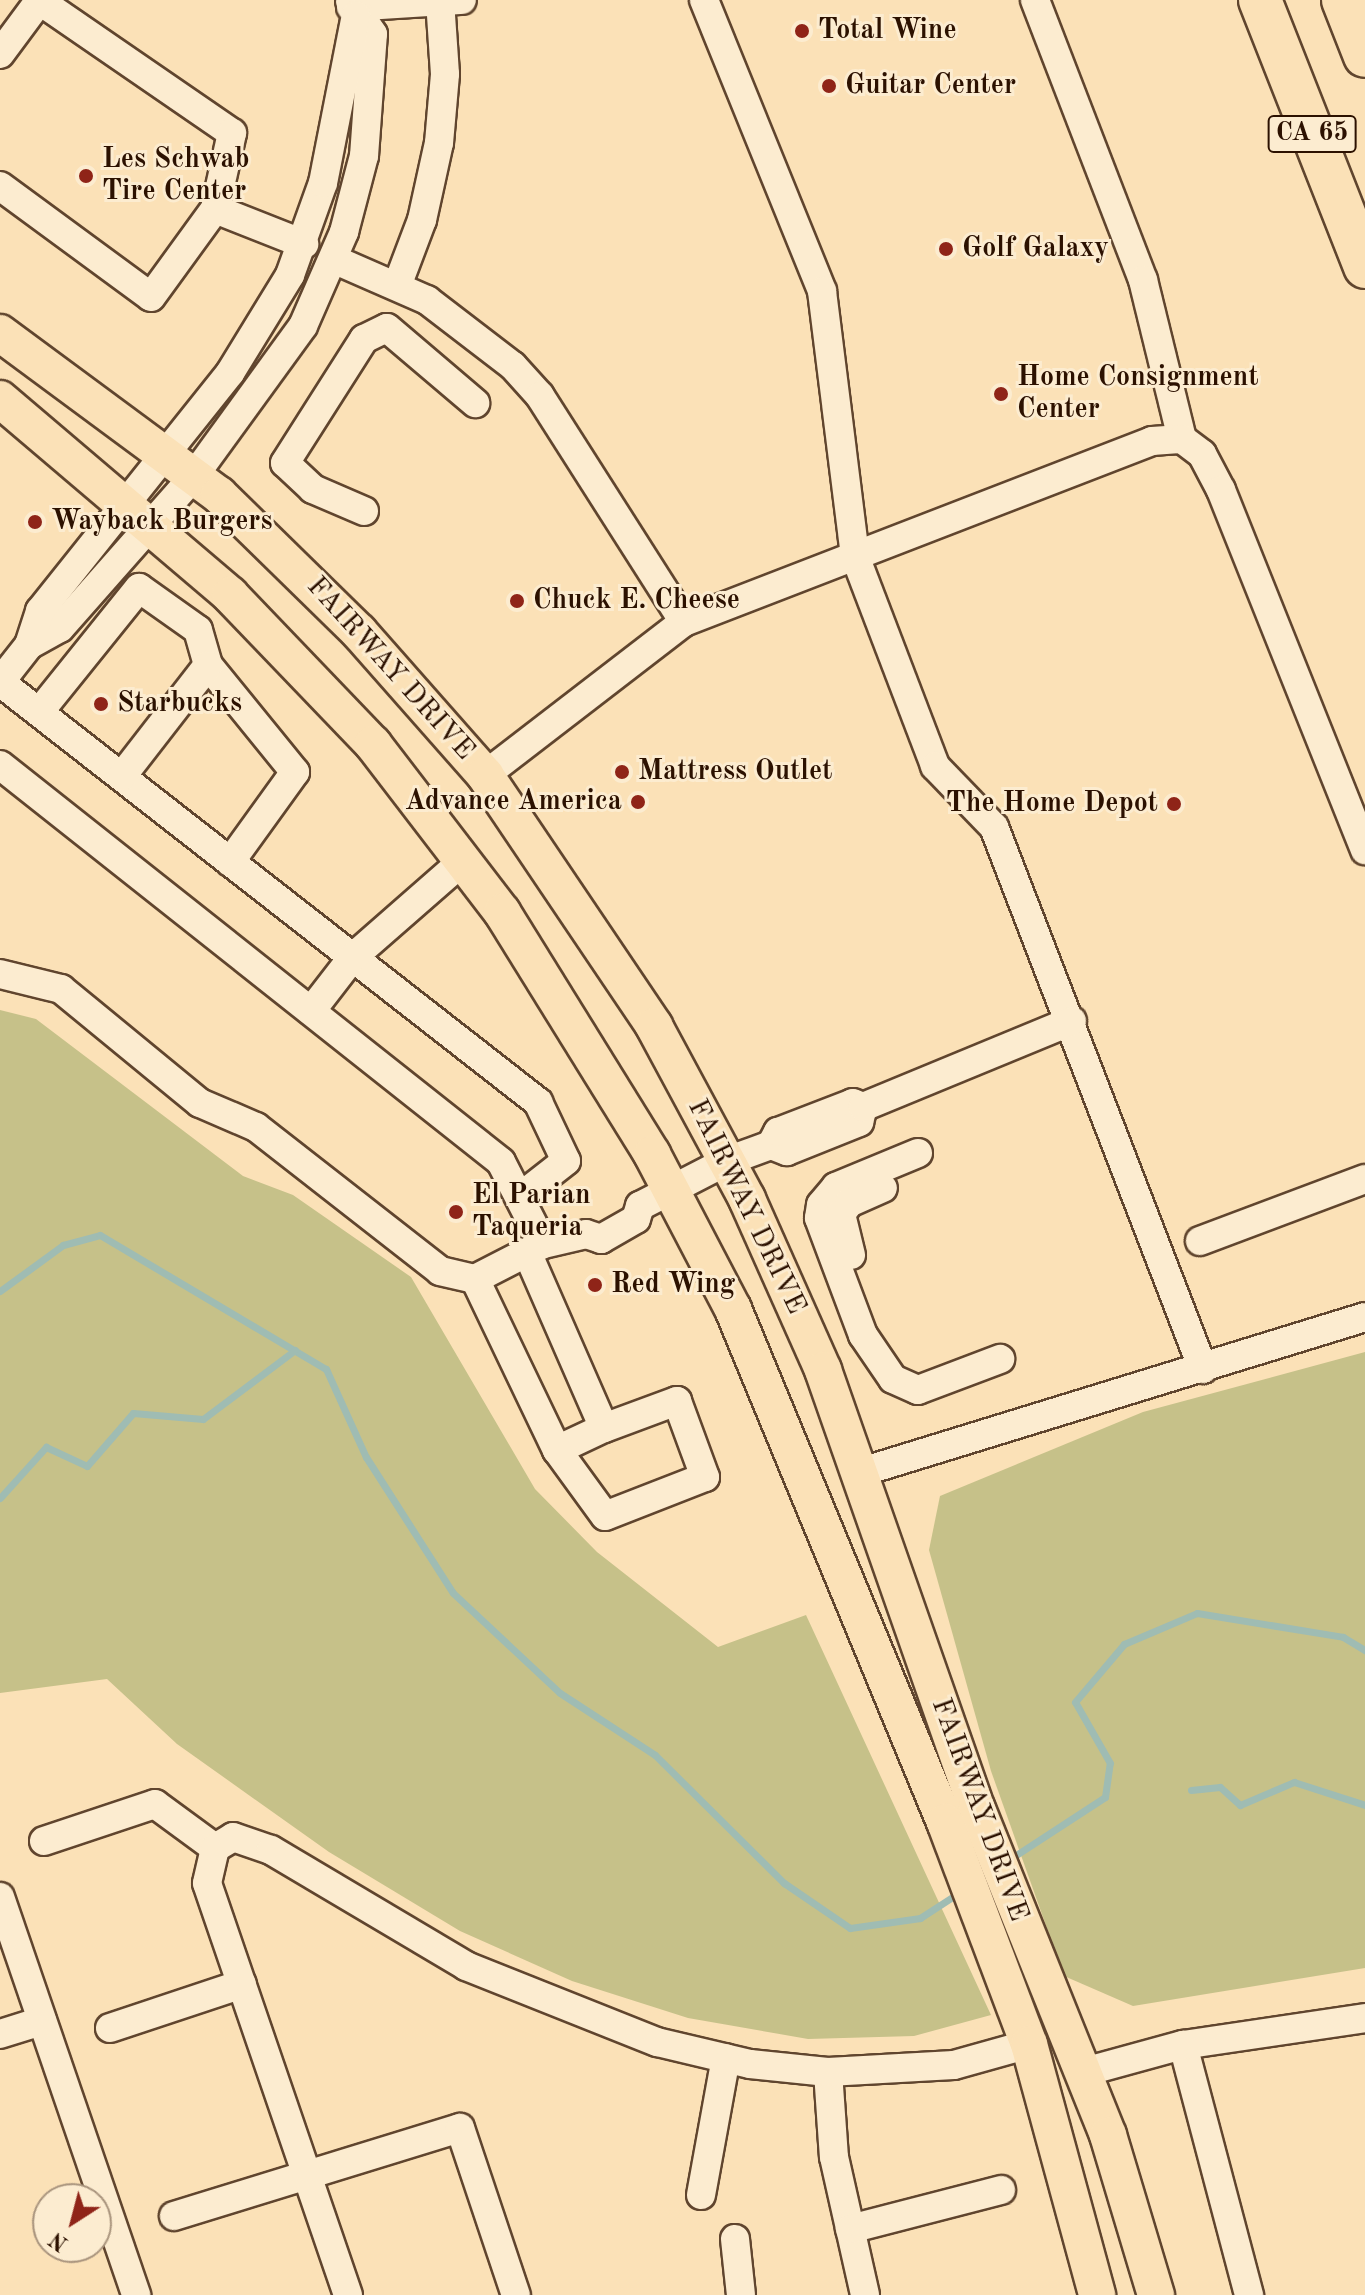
<!DOCTYPE html>
<html>
<head>
<meta charset="utf-8">
<style>
  body { margin:0 }
  #map { position:relative; width:1365px; height:2295px; overflow:hidden; background:#fbe1b7; font-family:"Old Standard TT",serif }
  div>[style] { position:absolute }
  .green>* { inset:0; background:#c6c189 }
  .stream>* { height:7px; margin:-3.5px; padding:0 3.5px; transform-origin:3.5px; border-radius:3.5px; background:#9fbcb3 }
  .roads { filter:drop-shadow(2px 0 #60452e) drop-shadow(-2px 0 #60452e) drop-shadow(0 2px #60452e) drop-shadow(0 -2px #60452e) }
  .minor>* { height:28px; margin:-14px; padding:0 14px; transform-origin:14px; border-radius:14px; background:#fcecd0 }
  .major>* { height:36px; margin:-18px; padding:0 18px; transform-origin:18px; border-radius:18px; background:#fbe1b7 }
  .highway>* { height:42px; margin:-21px; padding:0 21px; transform-origin:21px; border-radius:21px; background:#fbe1b7 }
  .dots>* { width:22px; height:22px; translate:-50% -50%; box-sizing:border-box; border:4px solid #fcecd0; border-radius:50% }
  span { translate:-50% -50%; white-space:nowrap; text-align:center; line-height:1.15; -webkit-text-stroke:6px #fcecd0; paint-order:stroke }
  .shield-label span { padding:2px 6px; background:#fcecd0; border:2px solid; border-radius:6px; -webkit-text-stroke-width:0 }
  .shield-label { font-size:26px; color:#2c1100; font-weight:700 }
  .poi-label { font-size:28px; color:#2c1100; font-weight:700 }
  .left { translate:0 -50%; text-align:left }
  .right { translate:-100% -50%; text-align:right }
  .street-label { font-size:28px; color:#2c1100 }
  .north { position:absolute; left:32px; top:2183px; width:80px; height:80px; box-sizing:border-box; background:#fcecd0; border:2px solid #a9947d; border-radius:50%; rotate:216deg; font-size:22px; font-weight:700; line-height:32px; text-align:center; color:#2c1100 }
  .north::after { content:''; display:block; margin:auto; width:28px; height:36px; background:#8f2418; clip-path:polygon(50% 0,100% 100%,50% 72%,0 100%) }
</style>
</head>
<body>
<div id="map">
  <div class="green">
    <div style="clip-path:polygon(0 1010px,36px 1019px,243px 1176px,293px 1195px,411px 1277px,535px 1489px,597px 1552px,718px 1647px,806px 1615px,991px 2015px,914px 2036px,808px 2039px,688px 2018px,572px 1981px,460px 1931px,329px 1852px,177px 1744px,107px 1679px,0 1693px)"></div>
    <div style="clip-path:polygon(1365px 1352px,1365px 1968px,1133px 2006px,1064px 1976px,991px 1771px,929px 1550px,940px 1496px,1143px 1412px)"></div>
  </div>
  <div class="stream">
    <div style="left:0;top:1291px;width:78px;rotate:-36.1deg"></div>
    <div style="left:63px;top:1245px;width:38px;rotate:-15deg"></div>
    <div style="left:100px;top:1235px;width:263px;rotate:30.7deg"></div>
    <div style="left:326px;top:1369px;width:97px;rotate:65.6deg"></div>
    <div style="left:366px;top:1457px;width:161px;rotate:57.4deg"></div>
    <div style="left:453px;top:1593px;width:146px;rotate:43.1deg"></div>
    <div style="left:560px;top:1693px;width:113px;rotate:33.1deg"></div>
    <div style="left:655px;top:1755px;width:182px;rotate:44.8deg"></div>
    <div style="left:784px;top:1883px;width:80px;rotate:34.3deg"></div>
    <div style="left:850px;top:1928px;width:71px;rotate:-8.1deg"></div>
    <div style="left:920px;top:1918px;width:48px;rotate:-33deg"></div>
    <div style="left:0;top:1498px;width:69px;rotate:-48deg"></div>
    <div style="left:46px;top:1447px;width:45px;rotate:24.9deg"></div>
    <div style="left:87px;top:1466px;width:70px;rotate:-49deg"></div>
    <div style="left:133px;top:1413px;width:70px;rotate:4.9deg"></div>
    <div style="left:203px;top:1419px;width:115px;rotate:-36.9deg"></div>
    <div style="left:1191px;top:1790px;width:29px;rotate:-6deg"></div>
    <div style="left:1220px;top:1787px;width:27px;rotate:42deg"></div>
    <div style="left:1240px;top:1805px;width:59px;rotate:-23.1deg"></div>
    <div style="left:1294px;top:1782px;width:75px;rotate:17.9deg"></div>
    <div style="left:1010px;top:1859px;width:113px;rotate:-33.1deg"></div>
    <div style="left:1105px;top:1797px;width:34px;rotate:-82deg"></div>
    <div style="left:1110px;top:1763px;width:70px;rotate:-119.8deg"></div>
    <div style="left:1075px;top:1702px;width:76px;rotate:-49.8deg"></div>
    <div style="left:1124px;top:1644px;width:79px;rotate:-23deg"></div>
    <div style="left:1197px;top:1613px;width:148px;rotate:9.3deg"></div>
    <div style="left:1343px;top:1637px;width:26px;rotate:31deg"></div>
  </div>
  <div class="roads">
    <div class="minor">
      <div style="left:704px;top:0;width:314px;rotate:67.9deg"></div>
      <div style="left:822px;top:291px;width:267px;rotate:82.9deg"></div>
      <div style="left:855px;top:556px;width:225px;rotate:69.1deg"></div>
      <div style="left:935px;top:766px;width:85px;rotate:46deg"></div>
      <div style="left:994px;top:827px;width:581px;rotate:68.91deg"></div>
      <div style="left:1035px;top:0;width:300px;rotate:68.9deg"></div>
      <div style="left:1143px;top:280px;width:164px;rotate:76.2deg"></div>
      <div style="left:40px;top:1px;width:233px;rotate:34.5deg"></div>
      <div style="left:232px;top:133px;width:78px;rotate:102.6deg"></div>
      <div style="left:351px;top:7px;width:111px;rotate:-3.6deg"></div>
      <div style="left:0;top:54px;width:67px;rotate:-53.5deg"></div>
      <div style="left:0;top:186px;width:187px;rotate:36.3deg"></div>
      <div style="left:151px;top:297px;width:109px;rotate:-54deg"></div>
      <div style="left:215px;top:209px;width:96px;rotate:21.5deg"></div>
      <div style="left:333px;top:259px;width:103px;rotate:23.6deg"></div>
      <div style="left:427px;top:300px;width:108px;rotate:37.5deg"></div>
      <div style="left:513px;top:366px;width:40px;rotate:48deg"></div>
      <div style="left:540px;top:396px;width:268px;rotate:57.5deg"></div>
      <div style="left:397px;top:286px;width:71px;rotate:-69.3deg"></div>
      <div style="left:422px;top:220px;width:79px;rotate:-77.6deg"></div>
      <div style="left:439px;top:143px;width:69px;rotate:-85deg"></div>
      <div style="left:445px;top:74px;width:74px;rotate:-93.9deg"></div>
      <div style="left:364px;top:511px;width:56px;rotate:-156.7deg"></div>
      <div style="left:313px;top:489px;width:38px;rotate:-137deg"></div>
      <div style="left:285px;top:463px;width:147px;rotate:-57.5deg"></div>
      <div style="left:364px;top:339px;width:25px;rotate:-26deg"></div>
      <div style="left:387px;top:328px;width:116px;rotate:40.4deg"></div>
      <div style="left:29px;top:645px;width:35px;rotate:-29deg"></div>
      <div style="left:60px;top:628px;width:203px;rotate:-48.6deg"></div>
      <div style="left:194px;top:476px;width:185px;rotate:-54deg"></div>
      <div style="left:303px;top:326px;width:103px;rotate:-66.4deg"></div>
      <div style="left:344px;top:232px;width:79px;rotate:-75.3deg"></div>
      <div style="left:364px;top:156px;width:122px;rotate:-85.8deg"></div>
      <div style="left:373px;top:34px;width:40px;rotate:-124.9deg"></div>
      <div style="left:0;top:682px;width:683px;rotate:37.98deg"></div>
      <div style="left:538px;top:1102px;width:65px;rotate:64.6deg"></div>
      <div style="left:566px;top:1161px;width:58px;rotate:142deg"></div>
      <div style="left:0;top:682px;width:47px;rotate:-51.9deg"></div>
      <div style="left:29px;top:645px;width:36px;rotate:-72deg"></div>
      <div style="left:40px;top:611px;width:305px;rotate:-51.4deg"></div>
      <div style="left:230px;top:373px;width:115px;rotate:-58.5deg"></div>
      <div style="left:290px;top:275px;width:98px;rotate:-70.3deg"></div>
      <div style="left:323px;top:183px;width:171px;rotate:-78.9deg"></div>
      <div style="left:40px;top:711px;width:158px;rotate:-51.2deg"></div>
      <div style="left:139px;top:588px;width:72px;rotate:35.4deg"></div>
      <div style="left:198px;top:630px;width:36px;rotate:74deg"></div>
      <div style="left:208px;top:665px;width:138px;rotate:50.9deg"></div>
      <div style="left:295px;top:772px;width:111px;rotate:125.8deg"></div>
      <div style="left:0;top:765px;width:639px;rotate:38.39deg"></div>
      <div style="left:501px;top:1162px;width:92px;rotate:62.9deg"></div>
      <div style="left:485px;top:775px;width:251px;rotate:-37.6deg"></div>
      <div style="left:684px;top:622px;width:502px;rotate:-21.14deg"></div>
      <div style="left:1152px;top:441px;width:30px;rotate:-4deg"></div>
      <div style="left:1182px;top:439px;width:25px;rotate:37deg"></div>
      <div style="left:1202px;top:454px;width:41px;rotate:62.2deg"></div>
      <div style="left:1221px;top:490px;width:388px;rotate:68.2deg"></div>
      <div style="left:122px;top:776px;width:140px;rotate:-52.2deg"></div>
      <div style="left:0;top:974px;width:63px;rotate:13.8deg"></div>
      <div style="left:61px;top:989px;width:180px;rotate:39.4deg"></div>
      <div style="left:200px;top:1103px;width:61px;rotate:23.2deg"></div>
      <div style="left:256px;top:1127px;width:234px;rotate:38deg"></div>
      <div style="left:440px;top:1271px;width:36px;rotate:13deg"></div>
      <div style="left:475px;top:1279px;width:76px;rotate:-27.2deg"></div>
      <div style="left:543px;top:1244px;width:44px;rotate:-13.1deg"></div>
      <div style="left:586px;top:1234px;width:16px;rotate:18deg"></div>
      <div style="left:601px;top:1239px;width:40px;rotate:-29.7deg"></div>
      <div style="left:636px;top:1219px;width:14px;rotate:-73deg"></div>
      <div style="left:640px;top:1206px;width:98px;rotate:-27.3deg"></div>
      <div style="left:727px;top:1161px;width:47px;rotate:-20deg"></div>
      <div style="left:771px;top:1145px;width:17px;rotate:21deg"></div>
      <div style="left:787px;top:1151px;width:78px;rotate:-21.9deg"></div>
      <div style="left:859px;top:1122px;width:16px;rotate:-75deg"></div>
      <div style="left:311px;top:1011px;width:67px;rotate:-52.3deg"></div>
      <div style="left:352px;top:958px;width:149px;rotate:-41.2deg"></div>
      <div style="left:771px;top:1145px;width:15px;rotate:-62deg"></div>
      <div style="left:778px;top:1132px;width:80px;rotate:-21.1deg"></div>
      <div style="left:853px;top:1103px;width:11px;rotate:22deg"></div>
      <div style="left:863px;top:1107px;width:226px;rotate:-22.4deg"></div>
      <div style="left:918px;top:1153px;width:89px;rotate:157.5deg"></div>
      <div style="left:836px;top:1187px;width:23px;rotate:130deg"></div>
      <div style="left:821px;top:1205px;width:13px;rotate:99deg"></div>
      <div style="left:819px;top:1218px;width:125px;rotate:69.4deg"></div>
      <div style="left:863px;top:1335px;width:53px;rotate:55.7deg"></div>
      <div style="left:893px;top:1379px;width:27px;rotate:24deg"></div>
      <div style="left:918px;top:1390px;width:88px;rotate:-20.7deg"></div>
      <div style="left:1200px;top:1241px;width:176px;rotate:-20.6deg"></div>
      <div style="left:527px;top:1252px;width:192px;rotate:66.4deg"></div>
      <div style="left:604px;top:1428px;width:78px;rotate:-20.3deg"></div>
      <div style="left:677px;top:1401px;width:81px;rotate:69.8deg"></div>
      <div style="left:705px;top:1477px;width:107px;rotate:158.7deg"></div>
      <div style="left:605px;top:1516px;width:82px;rotate:-126deg"></div>
      <div style="left:557px;top:1450px;width:52px;rotate:-25.1deg"></div>
      <div style="left:851px;top:1255px;width:42px;rotate:-103.7deg"></div>
      <div style="left:841px;top:1214px;width:14px;rotate:-54deg"></div>
      <div style="left:849px;top:1203px;width:37px;rotate:-24deg"></div>
      <div style="left:475px;top:1279px;width:190px;rotate:64.4deg"></div>
      <div style="left:858px;top:1473px;width:530px;rotate:-17.1deg"></div>
      <div style="left:44px;top:1841px;width:117px;rotate:-18.4deg"></div>
      <div style="left:155px;top:1804px;width:74px;rotate:36.3deg"></div>
      <div style="left:0;top:1897px;width:421px;rotate:71.1deg"></div>
      <div style="left:110px;top:2028px;width:139px;rotate:-18.4deg"></div>
      <div style="left:0;top:2034px;width:44px;rotate:-17.2deg"></div>
      <div style="left:1183px;top:2045px;width:259px;rotate:75.2deg"></div>
      <div style="left:828px;top:2072px;width:85px;rotate:86deg"></div>
      <div style="left:834px;top:2157px;width:141px;rotate:77.3deg"></div>
      <div style="left:1084px;top:2072px;width:103px;rotate:-15.3deg"></div>
      <div style="left:1183px;top:2045px;width:184px;rotate:-8.4deg"></div>
      <div style="left:701px;top:2195px;width:139px;rotate:-79.7deg"></div>
      <div style="left:174px;top:2216px;width:299px;rotate:-17.1deg"></div>
      <div style="left:460px;top:2128px;width:176px;rotate:71.5deg"></div>
      <div style="left:850px;top:2229px;width:156px;rotate:-14.5deg"></div>
      <div style="left:735px;top:2239px;width:56px;rotate:83.9deg"></div>
      <div style="left:348px;top:2295px;width:435px;rotate:-108.9deg"></div>
      <div style="left:207px;top:1883px;width:36px;rotate:-77deg"></div>
      <div style="left:215px;top:1848px;width:21px;rotate:-31deg"></div>
      <div style="left:233px;top:1837px;width:40px;rotate:18.9deg"></div>
      <div style="left:271px;top:1850px;width:227px;rotate:30.7deg"></div>
      <div style="left:466px;top:1966px;width:206px;rotate:21.7deg"></div>
      <div style="left:657px;top:2042px;width:96px;rotate:13.3deg"></div>
      <div style="left:750px;top:2064px;width:78px;rotate:5.9deg"></div>
      <div style="left:828px;top:2072px;width:126px;rotate:-3.2deg"></div>
      <div style="left:954px;top:2065px;width:78px;rotate:-15.6deg"></div>
    </div>
    <div class="major">
      <div style="left:0;top:333px;width:272px;rotate:36.5deg"></div>
      <div style="left:219px;top:495px;width:196px;rotate:44.4deg"></div>
      <div style="left:359px;top:632px;width:191px;rotate:48.6deg"></div>
      <div style="left:485px;top:775px;width:303px;rotate:56deg"></div>
      <div style="left:654px;top:1026px;width:196px;rotate:61.7deg"></div>
      <div style="left:747px;top:1199px;width:187px;rotate:66deg"></div>
      <div style="left:823px;top:1370px;width:465px;rotate:70.7deg"></div>
      <div style="left:977px;top:1809px;width:351px;rotate:68.1deg"></div>
      <div style="left:1108px;top:2135px;width:167px;rotate:73.3deg"></div>
      <div style="left:0;top:399px;width:302px;rotate:40.4deg"></div>
      <div style="left:230px;top:595px;width:207px;rotate:46.2deg"></div>
      <div style="left:373px;top:744px;width:212px;rotate:52.5deg"></div>
      <div style="left:502px;top:912px;width:285px;rotate:58.2deg"></div>
      <div style="left:652px;top:1154px;width:175px;rotate:62.4deg"></div>
      <div style="left:733px;top:1309px;width:555px;rotate:67.55deg"></div>
      <div style="left:945px;top:1822px;width:237px;rotate:69.3deg"></div>
      <div style="left:1029px;top:2044px;width:260px;rotate:74.8deg"></div>
    </div>
    <div class="highway">
      <div style="left:1260px;top:0;width:287px;rotate:68.5deg"></div>
      <div style="left:1343px;top:0;width:60px;rotate:68.6deg"></div>
    </div>
  </div>
  <div class="dots">
    <div style="left:802px;top:31px;background:#8f2418"></div>
    <div style="left:829px;top:86px;background:#8f2418"></div>
    <div style="left:86px;top:176px;background:#8f2418"></div>
    <div style="left:946px;top:249px;background:#8f2418"></div>
    <div style="left:1001px;top:394px;background:#8f2418"></div>
    <div style="left:35px;top:522px;background:#8f2418"></div>
    <div style="left:517px;top:601px;background:#8f2418"></div>
    <div style="left:101px;top:704px;background:#8f2418"></div>
    <div style="left:622px;top:772px;background:#8f2418"></div>
    <div style="left:638px;top:802px;background:#8f2418"></div>
    <div style="left:1174px;top:804px;background:#8f2418"></div>
    <div style="left:456px;top:1212px;background:#8f2418"></div>
    <div style="left:595px;top:1285px;background:#8f2418"></div>
  </div>
  <div class="shield-label">
    <span style="left:1312px;top:134px">CA 65</span>
  </div>
  <div class="poi-label">
    <span class="left" style="left:818px;top:31px">Total Wine</span>
    <span class="left" style="left:845px;top:86px">Guitar Center</span>
    <span class="left" style="left:102px;top:176px">Les Schwab<br>Tire Center</span>
    <span class="left" style="left:962px;top:249px">Golf Galaxy</span>
    <span class="left" style="left:1017px;top:394px">Home Consignment<br>Center</span>
    <span class="left" style="left:51px;top:522px">Wayback Burgers</span>
    <span class="left" style="left:533px;top:601px">Chuck E. Cheese</span>
    <span class="left" style="left:117px;top:704px">Starbucks</span>
    <span class="left" style="left:638px;top:772px">Mattress Outlet</span>
    <span class="right" style="left:622px;top:802px">Advance America</span>
    <span class="right" style="left:1158px;top:804px">The Home Depot</span>
    <span class="left" style="left:472px;top:1212px">El Parian<br>Taqueria</span>
    <span class="left" style="left:611px;top:1285px">Red Wing</span>
  </div>
  <div class="street-label">
    <span style="left:390px;top:669px;rotate:48deg">FAIRWAY DRIVE</span>
    <span style="left:746px;top:1207px;rotate:64deg">FAIRWAY DRIVE</span>
    <span style="left:979px;top:1810px;rotate:70deg">FAIRWAY DRIVE</span>
  </div>
  <div class="north">N</div>
</div>
</body>
</html>
